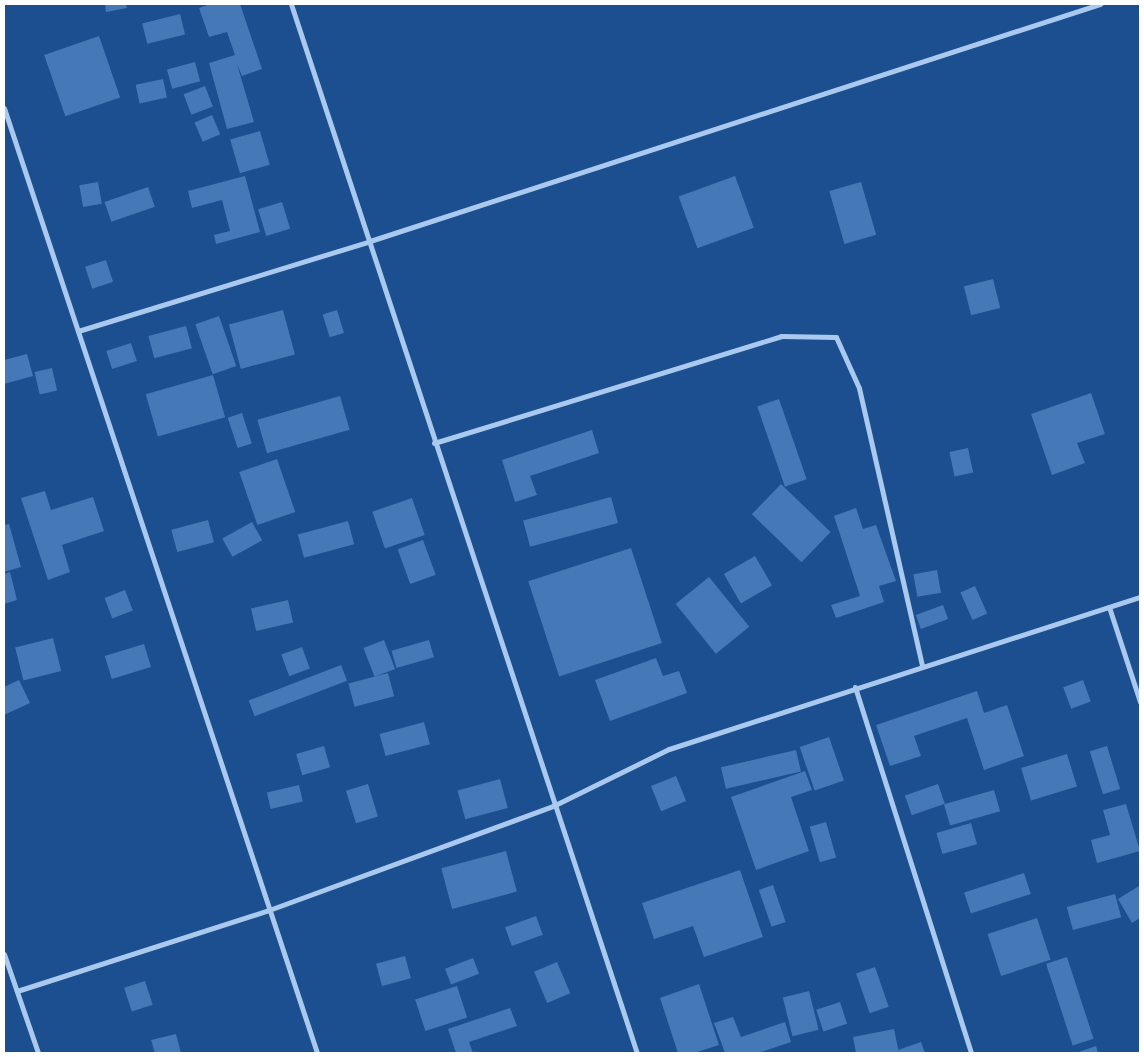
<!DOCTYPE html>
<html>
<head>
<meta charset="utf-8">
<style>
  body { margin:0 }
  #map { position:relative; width:1144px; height:1057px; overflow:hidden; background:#1b4f8f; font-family:Quicksand,sans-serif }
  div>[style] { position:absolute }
  .building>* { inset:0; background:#4478b7; transform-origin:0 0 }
  .street>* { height:5px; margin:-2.5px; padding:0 2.5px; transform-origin:2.5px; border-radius:2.5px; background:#a9c9ee }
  span { translate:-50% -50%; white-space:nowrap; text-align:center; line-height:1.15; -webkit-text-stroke:4px #1b4f8f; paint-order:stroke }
  .frame { position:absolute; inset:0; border:5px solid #fff; pointer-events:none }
</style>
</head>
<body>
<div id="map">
  <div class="building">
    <div style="clip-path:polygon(105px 4px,126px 4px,127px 8px,106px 12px)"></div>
    <div style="clip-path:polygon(210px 4px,240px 4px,262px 69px,242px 76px,237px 64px,254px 122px,227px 129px,209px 63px,235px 55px,227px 32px,209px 37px,199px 8px)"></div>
    <div style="left:180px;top:14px;width:21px;height:39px;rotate:76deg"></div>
    <div style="left:99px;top:36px;width:65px;height:58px;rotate:71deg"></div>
    <div style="left:195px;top:62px;width:20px;height:29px;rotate:75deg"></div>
    <div style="left:163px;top:79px;width:19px;height:28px;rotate:78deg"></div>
    <div style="left:205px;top:86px;width:22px;height:23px;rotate:69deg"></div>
    <div style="left:212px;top:115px;width:21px;height:19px;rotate:67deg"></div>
    <div style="left:260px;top:131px;width:35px;height:31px;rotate:74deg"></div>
    <div style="clip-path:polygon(245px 176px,260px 232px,216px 244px,214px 235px,230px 231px,222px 200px,192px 208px,188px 191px)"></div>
    <div style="left:735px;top:176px;width:55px;height:60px;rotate:70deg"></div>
    <div style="left:98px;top:182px;width:22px;height:19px;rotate:80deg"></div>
    <div style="left:861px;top:182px;width:55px;height:33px;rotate:74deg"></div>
    <div style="left:148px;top:187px;width:21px;height:46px;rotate:71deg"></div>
    <div style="left:282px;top:202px;width:28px;height:25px;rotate:73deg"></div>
    <div style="left:106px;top:260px;width:23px;height:22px;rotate:72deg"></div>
    <div style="left:993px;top:279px;width:30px;height:30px;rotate:76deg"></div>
    <div style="left:283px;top:310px;width:46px;height:56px;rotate:75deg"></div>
    <div style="left:337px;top:310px;width:24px;height:15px;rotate:73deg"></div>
    <div style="left:219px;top:316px;width:53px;height:25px;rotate:71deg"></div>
    <div style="left:186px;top:326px;width:23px;height:39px;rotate:75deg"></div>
    <div style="left:131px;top:343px;width:19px;height:26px;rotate:72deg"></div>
    <div style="clip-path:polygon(27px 354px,33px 376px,4px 384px,4px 360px)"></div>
    <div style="left:52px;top:368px;width:23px;height:18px;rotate:77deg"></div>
    <div style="left:213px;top:375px;width:44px;height:70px;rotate:74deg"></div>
    <div style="clip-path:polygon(1091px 393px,1105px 434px,1077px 443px,1085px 463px,1052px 475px,1031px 414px)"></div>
    <div style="left:340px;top:396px;width:35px;height:86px;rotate:74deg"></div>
    <div style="left:779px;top:399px;width:85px;height:23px;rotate:71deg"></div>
    <div style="left:242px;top:413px;width:32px;height:15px;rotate:72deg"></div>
    <div style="clip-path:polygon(592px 430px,599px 453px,530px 476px,537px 495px,515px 502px,502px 460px)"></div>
    <div style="left:968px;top:448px;width:25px;height:19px;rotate:78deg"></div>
    <div style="left:277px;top:459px;width:56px;height:40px;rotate:71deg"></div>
    <div style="left:781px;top:484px;width:69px;height:42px;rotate:44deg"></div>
    <div style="clip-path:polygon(45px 491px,51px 510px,93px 497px,104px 531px,62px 545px,70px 572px,48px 580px,21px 498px)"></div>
    <div style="left:611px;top:497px;width:27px;height:91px;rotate:75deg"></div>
    <div style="left:412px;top:498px;width:39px;height:42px;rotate:71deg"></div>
    <div style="clip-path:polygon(856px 508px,863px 529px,876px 525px,896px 581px,879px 586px,884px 602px,836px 618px,831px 605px,860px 596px,834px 516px)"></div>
    <div style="left:208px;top:520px;width:23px;height:38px;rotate:75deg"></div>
    <div style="left:348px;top:521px;width:24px;height:52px;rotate:75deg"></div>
    <div style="left:252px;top:522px;width:21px;height:34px;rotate:61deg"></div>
    <div style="clip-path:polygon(9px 524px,21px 567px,4px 572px,4px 525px)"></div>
    <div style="left:423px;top:540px;width:37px;height:27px;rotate:70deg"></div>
    <div style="left:631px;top:548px;width:100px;height:108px;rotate:72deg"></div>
    <div style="left:755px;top:556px;width:34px;height:36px;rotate:60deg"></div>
    <div style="left:937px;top:570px;width:23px;height:24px;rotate:80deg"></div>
    <div style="clip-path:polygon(10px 572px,17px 600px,4px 604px,4px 574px)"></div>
    <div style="left:709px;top:577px;width:64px;height:43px;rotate:51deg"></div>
    <div style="left:975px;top:586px;width:30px;height:16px;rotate:66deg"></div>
    <div style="left:125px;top:590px;width:22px;height:22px;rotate:69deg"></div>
    <div style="left:288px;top:600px;width:23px;height:38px;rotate:77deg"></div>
    <div style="left:943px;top:605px;width:15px;height:29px;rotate:70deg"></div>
    <div style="left:53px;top:638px;width:34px;height:39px;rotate:76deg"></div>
    <div style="left:384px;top:640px;width:31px;height:22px;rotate:69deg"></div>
    <div style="left:429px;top:640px;width:18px;height:39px;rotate:74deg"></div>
    <div style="left:144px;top:644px;width:24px;height:41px;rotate:73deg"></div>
    <div style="left:302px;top:647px;width:23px;height:22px;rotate:70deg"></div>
    <div style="clip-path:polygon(656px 658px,663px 676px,679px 671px,687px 693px,610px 721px,595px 680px)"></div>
    <div style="left:341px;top:665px;width:17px;height:99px;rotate:69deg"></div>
    <div style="left:388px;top:673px;width:24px;height:41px;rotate:75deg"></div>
    <div style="clip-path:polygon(19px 680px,30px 703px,4px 715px,4px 687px)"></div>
    <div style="left:1083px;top:680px;width:23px;height:21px;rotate:70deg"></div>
    <div style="clip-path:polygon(977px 691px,984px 713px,1007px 705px,1024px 756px,984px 770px,967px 718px,914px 736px,921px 756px,890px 766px,876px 725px)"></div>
    <div style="left:424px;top:722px;width:23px;height:46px;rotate:75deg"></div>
    <div style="left:829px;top:737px;width:46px;height:31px;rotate:71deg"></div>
    <div style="left:324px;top:746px;width:22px;height:29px;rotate:74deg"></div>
    <div style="left:1107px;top:746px;width:45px;height:18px;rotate:73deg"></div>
    <div style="left:796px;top:750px;width:22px;height:77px;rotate:77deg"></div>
    <div style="left:1067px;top:754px;width:34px;height:48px;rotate:73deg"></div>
    <div style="clip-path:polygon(805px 771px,812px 790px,791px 797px,809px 851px,756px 870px,731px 797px)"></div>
    <div style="left:676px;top:776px;width:27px;height:27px;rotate:68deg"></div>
    <div style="left:500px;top:779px;width:30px;height:44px;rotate:75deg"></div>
    <div style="left:368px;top:784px;width:34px;height:23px;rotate:73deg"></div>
    <div style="left:938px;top:784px;width:21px;height:35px;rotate:71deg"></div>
    <div style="left:299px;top:785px;width:17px;height:33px;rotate:77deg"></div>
    <div style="left:994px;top:790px;width:22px;height:52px;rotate:74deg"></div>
    <div style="clip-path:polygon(1126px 804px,1140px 851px,1097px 863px,1091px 840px,1110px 835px,1103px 810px)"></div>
    <div style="left:826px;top:822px;width:37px;height:17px;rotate:74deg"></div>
    <div style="left:971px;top:823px;width:22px;height:36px;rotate:74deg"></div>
    <div style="left:506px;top:851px;width:42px;height:67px;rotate:75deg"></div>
    <div style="clip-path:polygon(740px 870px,763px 937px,704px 957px,693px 926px,654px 939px,642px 903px)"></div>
    <div style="left:1024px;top:873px;width:22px;height:63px;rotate:72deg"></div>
    <div style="left:773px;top:885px;width:39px;height:15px;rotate:71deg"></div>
    <div style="clip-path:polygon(1139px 886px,1140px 918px,1132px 923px,1118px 899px)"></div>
    <div style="left:1115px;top:894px;width:24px;height:50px;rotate:75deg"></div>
    <div style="left:536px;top:916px;width:20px;height:33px;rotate:70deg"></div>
    <div style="left:1037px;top:918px;width:44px;height:52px;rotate:72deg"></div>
    <div style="left:405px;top:956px;width:23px;height:30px;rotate:75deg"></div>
    <div style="left:1067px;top:957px;width:86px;height:22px;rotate:72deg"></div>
    <div style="left:473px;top:958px;width:17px;height:30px;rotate:69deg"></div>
    <div style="left:557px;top:962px;width:34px;height:25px;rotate:67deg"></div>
    <div style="left:875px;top:967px;width:42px;height:20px;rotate:71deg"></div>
    <div style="left:145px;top:981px;width:25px;height:22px;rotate:72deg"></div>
    <div style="clip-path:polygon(699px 984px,719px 1045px,694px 1053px,678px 1053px,660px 998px)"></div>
    <div style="left:457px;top:986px;width:33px;height:44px;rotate:72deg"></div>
    <div style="left:809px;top:991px;width:40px;height:27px;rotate:76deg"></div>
    <div style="left:840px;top:1002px;width:23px;height:25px;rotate:72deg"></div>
    <div style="clip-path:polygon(510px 1008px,517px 1026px,469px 1042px,473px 1053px,456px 1053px,448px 1029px)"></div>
    <div style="clip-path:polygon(733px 1017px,741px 1037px,785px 1022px,791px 1042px,758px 1053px,725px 1053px,714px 1023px)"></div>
    <div style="clip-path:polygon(894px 1029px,899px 1053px,856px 1053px,853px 1037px)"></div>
    <div style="clip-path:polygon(176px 1034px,181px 1053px,155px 1053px,151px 1040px)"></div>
    <div style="clip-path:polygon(921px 1042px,925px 1053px,899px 1053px,898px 1050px)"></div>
    <div style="clip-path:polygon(1096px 1046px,1098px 1053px,1076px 1053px)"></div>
  </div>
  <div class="street">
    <div style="left:291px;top:4px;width:1105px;rotate:71.75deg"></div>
    <div style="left:4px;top:108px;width:995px;rotate:71.67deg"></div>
    <div style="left:78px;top:331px;width:306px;rotate:-17.1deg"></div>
    <div style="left:370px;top:241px;width:768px;rotate:-17.99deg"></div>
    <div style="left:434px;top:443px;width:363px;rotate:-17.1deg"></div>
    <div style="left:781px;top:336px;width:55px;rotate:1deg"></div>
    <div style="left:836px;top:337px;width:56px;rotate:65.7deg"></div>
    <div style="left:859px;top:388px;width:284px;rotate:77.2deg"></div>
    <div style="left:1109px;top:607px;width:100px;rotate:71.9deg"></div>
    <div style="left:855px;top:687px;width:384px;rotate:72.4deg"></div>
    <div style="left:4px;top:954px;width:105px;rotate:71deg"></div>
    <div style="left:17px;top:991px;width:265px;rotate:-17.8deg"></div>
    <div style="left:269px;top:910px;width:302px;rotate:-20.1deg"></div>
    <div style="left:553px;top:806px;width:129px;rotate:-26.2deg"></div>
    <div style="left:669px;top:749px;width:495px;rotate:-17.9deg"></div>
  </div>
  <div class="frame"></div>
</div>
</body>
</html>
